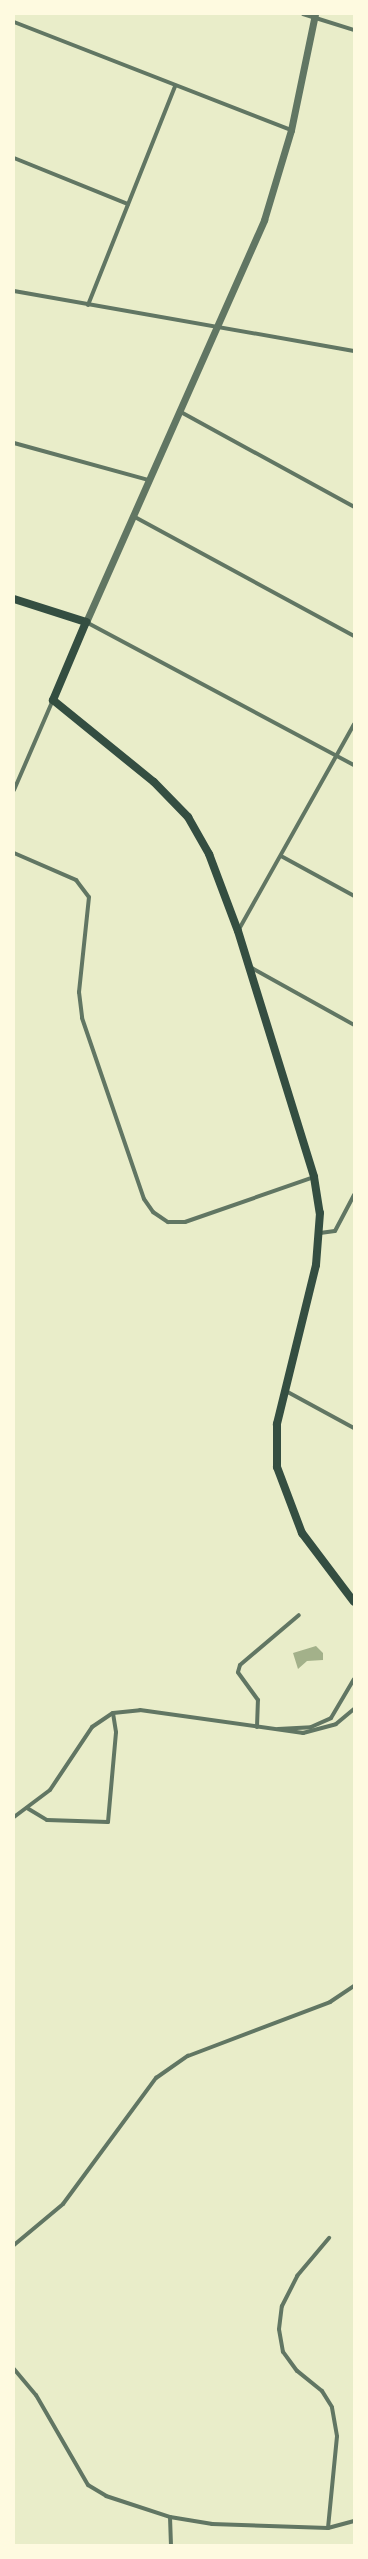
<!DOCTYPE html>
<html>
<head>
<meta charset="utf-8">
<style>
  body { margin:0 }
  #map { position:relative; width:368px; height:2559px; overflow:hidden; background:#e9edc9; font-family:"Nunito Sans",sans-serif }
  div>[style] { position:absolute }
  .water>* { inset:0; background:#a3b18a }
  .minor>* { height:4px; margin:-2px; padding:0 2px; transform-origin:2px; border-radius:2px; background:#617663 }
  .tertiary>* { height:7px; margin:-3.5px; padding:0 3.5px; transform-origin:3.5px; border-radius:3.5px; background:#617663 }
  .secondary>* { height:8px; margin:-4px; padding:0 4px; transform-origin:4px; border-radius:4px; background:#344e41 }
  span { translate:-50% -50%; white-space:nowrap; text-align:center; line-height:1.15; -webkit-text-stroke:3.5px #fefae0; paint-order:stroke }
  .frame { position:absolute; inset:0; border:15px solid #fefae0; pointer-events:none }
</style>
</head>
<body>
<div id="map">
  <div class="water">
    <div style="clip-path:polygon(316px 1646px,323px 1653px,323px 1660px,307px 1661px,298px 1669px,293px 1653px)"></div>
  </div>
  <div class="minor">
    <div style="left:303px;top:14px;width:53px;rotate:17.4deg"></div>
    <div style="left:14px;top:22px;width:297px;rotate:21.3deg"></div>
    <div style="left:14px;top:158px;width:123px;rotate:22deg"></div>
    <div style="left:14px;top:291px;width:345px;rotate:10deg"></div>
    <div style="left:88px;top:305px;width:236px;rotate:-68.3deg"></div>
    <div style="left:179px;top:411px;width:200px;rotate:28.7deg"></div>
    <div style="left:14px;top:443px;width:139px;rotate:15.4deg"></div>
    <div style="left:133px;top:516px;width:251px;rotate:28.5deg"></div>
    <div style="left:86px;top:622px;width:304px;rotate:28.1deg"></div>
    <div style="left:14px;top:790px;width:98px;rotate:-66.6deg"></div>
    <div style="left:14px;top:853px;width:68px;rotate:23.5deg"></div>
    <div style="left:76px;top:880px;width:21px;rotate:53deg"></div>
    <div style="left:89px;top:897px;width:96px;rotate:96deg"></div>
    <div style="left:79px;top:992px;width:26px;rotate:83deg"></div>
    <div style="left:82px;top:1018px;width:191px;rotate:71.1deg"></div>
    <div style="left:144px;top:1199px;width:16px;rotate:55deg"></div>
    <div style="left:153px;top:1212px;width:18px;rotate:34deg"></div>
    <div style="left:168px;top:1222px;width:17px"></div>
    <div style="left:185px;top:1222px;width:137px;rotate:-19.2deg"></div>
    <div style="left:281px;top:856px;width:83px;rotate:28.7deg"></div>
    <div style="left:238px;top:931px;width:237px;rotate:-60.7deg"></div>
    <div style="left:250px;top:967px;width:119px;rotate:29.1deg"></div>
    <div style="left:320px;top:1233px;width:15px;rotate:-8deg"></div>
    <div style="left:335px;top:1231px;width:41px;rotate:-62.2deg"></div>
    <div style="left:284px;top:1390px;width:80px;rotate:28.5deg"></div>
    <div style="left:257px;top:1727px;width:27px;rotate:-88deg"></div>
    <div style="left:258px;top:1700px;width:34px;rotate:-126deg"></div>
    <div style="left:238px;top:1672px;width:7px;rotate:-74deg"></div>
    <div style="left:240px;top:1665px;width:77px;rotate:-40.3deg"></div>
    <div style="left:278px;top:1729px;width:33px;rotate:-3deg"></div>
    <div style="left:311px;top:1727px;width:22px;rotate:-24deg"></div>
    <div style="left:331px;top:1718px;width:45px;rotate:-59.5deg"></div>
    <div style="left:27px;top:1808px;width:23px;rotate:31deg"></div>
    <div style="left:47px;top:1820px;width:61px;rotate:1.9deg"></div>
    <div style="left:108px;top:1822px;width:90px;rotate:-84.9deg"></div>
    <div style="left:116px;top:1732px;width:19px;rotate:-99deg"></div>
    <div style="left:14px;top:1817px;width:45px;rotate:-36.9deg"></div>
    <div style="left:50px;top:1790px;width:76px;rotate:-56.3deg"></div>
    <div style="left:92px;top:1727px;width:25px;rotate:-34deg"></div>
    <div style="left:113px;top:1713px;width:27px;rotate:-6deg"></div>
    <div style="left:140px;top:1710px;width:165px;rotate:8deg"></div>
    <div style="left:303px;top:1733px;width:34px;rotate:-15deg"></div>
    <div style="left:336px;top:1724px;width:23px;rotate:-40deg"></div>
    <div style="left:14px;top:2245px;width:64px;rotate:-39.9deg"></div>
    <div style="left:63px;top:2204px;width:157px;rotate:-53.6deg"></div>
    <div style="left:156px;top:2078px;width:39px;rotate:-35deg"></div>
    <div style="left:188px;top:2056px;width:152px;rotate:-20.8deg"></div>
    <div style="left:330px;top:2002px;width:29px;rotate:-34deg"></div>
    <div style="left:14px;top:2369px;width:34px;rotate:50deg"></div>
    <div style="left:36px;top:2395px;width:104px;rotate:60deg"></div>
    <div style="left:88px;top:2485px;width:21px;rotate:31deg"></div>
    <div style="left:106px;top:2496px;width:67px;rotate:18.2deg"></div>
    <div style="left:170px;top:2517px;width:43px;rotate:9.5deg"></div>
    <div style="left:212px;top:2524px;width:116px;rotate:2deg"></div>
    <div style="left:328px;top:2528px;width:27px;rotate:-15deg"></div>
    <div style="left:170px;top:2517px;width:28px;rotate:88deg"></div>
    <div style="left:328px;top:2528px;width:92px;rotate:-84.4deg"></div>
    <div style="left:337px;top:2436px;width:29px;rotate:-100deg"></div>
    <div style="left:332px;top:2407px;width:19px;rotate:-122deg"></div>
    <div style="left:322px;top:2391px;width:32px;rotate:-141deg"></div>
    <div style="left:297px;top:2371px;width:24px;rotate:-126deg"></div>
    <div style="left:283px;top:2352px;width:23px;rotate:-100deg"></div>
    <div style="left:279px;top:2329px;width:23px;rotate:-83deg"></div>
    <div style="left:282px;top:2306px;width:34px;rotate:-63deg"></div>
    <div style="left:297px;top:2276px;width:50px;rotate:-49.9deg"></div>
  </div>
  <div class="tertiary">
    <div style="left:86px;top:622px;width:440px;rotate:-66.1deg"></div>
    <div style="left:264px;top:220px;width:94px;rotate:-73.3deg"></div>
    <div style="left:291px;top:130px;width:118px;rotate:-78.3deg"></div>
  </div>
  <div class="secondary">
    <div style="left:14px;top:599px;width:76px;rotate:17.7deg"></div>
    <div style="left:86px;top:622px;width:85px;rotate:112.9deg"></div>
    <div style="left:53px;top:700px;width:130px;rotate:39.1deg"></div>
    <div style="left:154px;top:782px;width:49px;rotate:45.8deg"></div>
    <div style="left:188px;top:817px;width:43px;rotate:60.4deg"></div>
    <div style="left:209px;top:854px;width:82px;rotate:69.4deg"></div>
    <div style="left:238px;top:931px;width:257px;rotate:72.8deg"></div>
    <div style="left:314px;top:1177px;width:36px;rotate:81deg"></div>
    <div style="left:320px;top:1213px;width:52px;rotate:94.4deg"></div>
    <div style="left:316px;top:1265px;width:164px;rotate:103.8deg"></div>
    <div style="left:277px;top:1424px;width:43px;rotate:90deg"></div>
    <div style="left:277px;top:1467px;width:71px;rotate:69.3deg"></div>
    <div style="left:302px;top:1533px;width:86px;rotate:53deg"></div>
  </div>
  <div class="frame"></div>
</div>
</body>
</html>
